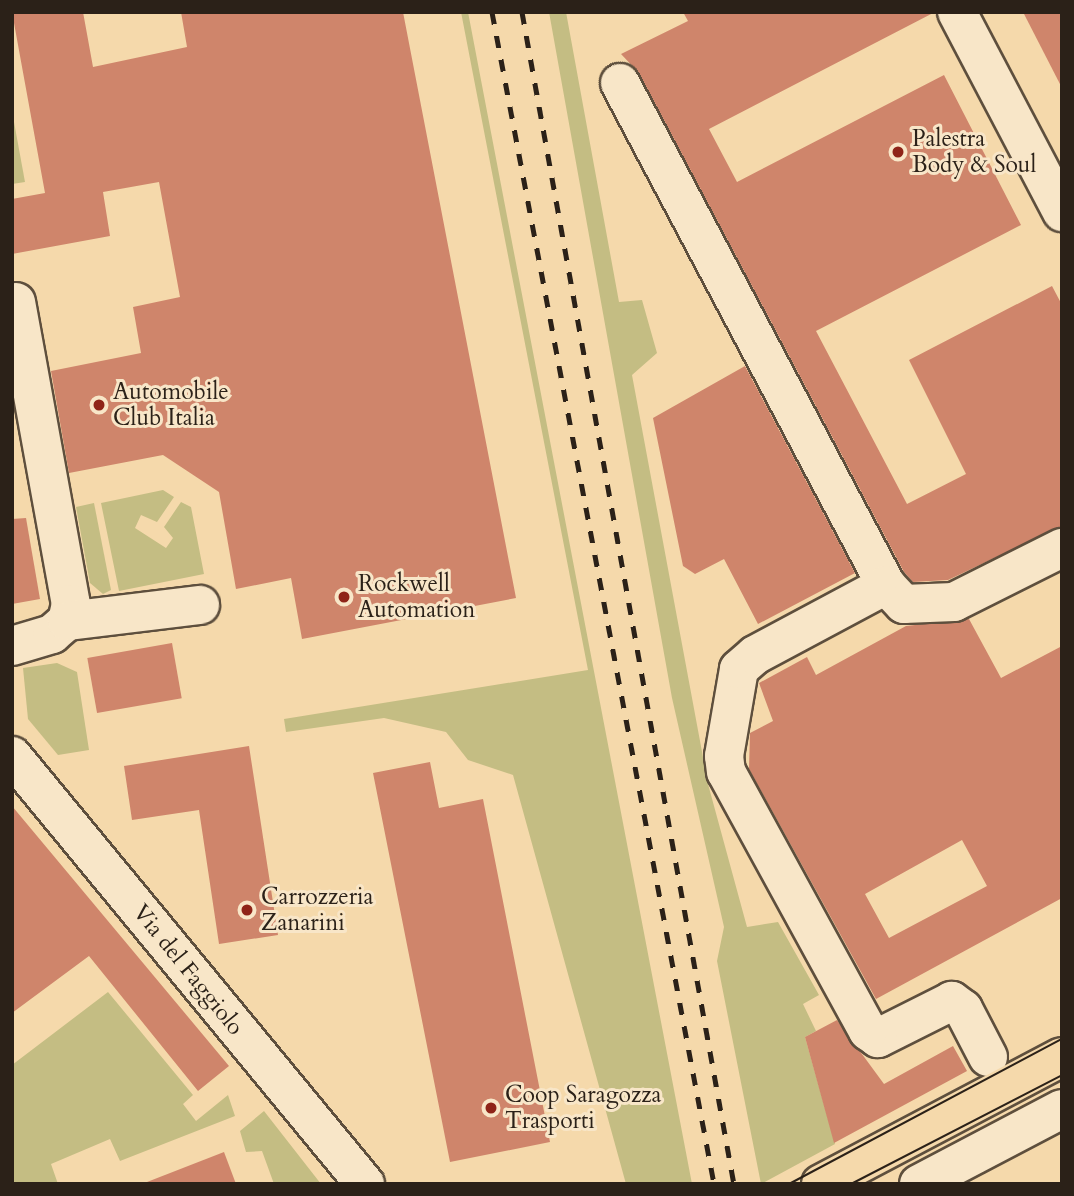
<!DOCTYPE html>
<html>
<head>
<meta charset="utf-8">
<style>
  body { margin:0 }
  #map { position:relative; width:1074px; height:1196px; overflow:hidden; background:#f5d9ab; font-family:Cardo,serif }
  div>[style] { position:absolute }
  .green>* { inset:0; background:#c4bd83 }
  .building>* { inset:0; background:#cf856b; transform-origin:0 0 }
  .roads { filter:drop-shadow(2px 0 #5e4f3d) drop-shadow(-2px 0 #5e4f3d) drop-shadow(0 2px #5e4f3d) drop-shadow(0 -2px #5e4f3d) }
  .minor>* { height:38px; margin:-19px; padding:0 19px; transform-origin:19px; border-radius:19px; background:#f8e6c8 }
  .major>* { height:38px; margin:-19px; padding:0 19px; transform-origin:19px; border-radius:19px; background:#f5d9ab }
  .tram>* { height:2px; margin:-1px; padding:0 1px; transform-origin:1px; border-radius:1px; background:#2b2118 }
  .rail>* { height:5px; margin-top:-2.5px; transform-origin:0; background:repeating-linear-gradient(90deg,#2b2118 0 12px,transparent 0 24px) }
  .dots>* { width:19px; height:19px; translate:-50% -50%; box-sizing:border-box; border:4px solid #f8e6c8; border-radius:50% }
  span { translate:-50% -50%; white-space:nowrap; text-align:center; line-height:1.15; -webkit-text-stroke:6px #f8e6c8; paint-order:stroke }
  .poi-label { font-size:23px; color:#2b2118 }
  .left { translate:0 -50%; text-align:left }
  .street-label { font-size:23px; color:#2b2118 }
  .frame { position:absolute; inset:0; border:14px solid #2b2118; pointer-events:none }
</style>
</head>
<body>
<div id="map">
  <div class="green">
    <div style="clip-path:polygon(461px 12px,468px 12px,692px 1184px,626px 1184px,513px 775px,468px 760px,446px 732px,384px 718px,286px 732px,284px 719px,588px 670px)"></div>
    <div style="clip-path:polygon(549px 12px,566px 12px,619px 302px,642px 300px,657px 353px,632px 375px,708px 784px,747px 927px,778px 922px,819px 995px,803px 1004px,816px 1031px,805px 1037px,835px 1144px,761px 1184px,717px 961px,724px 927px,672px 698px)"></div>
    <div style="clip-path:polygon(12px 111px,25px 182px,12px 184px)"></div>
    <div style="clip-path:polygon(163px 490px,174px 497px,157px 522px,141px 515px,135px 528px,166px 548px,173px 538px,164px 527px,181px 502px,191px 507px,204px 574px,119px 591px,101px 503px)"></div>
    <div style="clip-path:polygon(94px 503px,111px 590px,103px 594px,90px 583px,76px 507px)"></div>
    <div style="clip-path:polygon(57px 663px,77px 672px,89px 750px,58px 755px,28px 719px,23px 668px)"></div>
    <div style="clip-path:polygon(108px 992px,193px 1095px,183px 1104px,196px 1121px,228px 1095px,235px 1116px,120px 1161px,110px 1139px,51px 1164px,58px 1184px,12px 1184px,12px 1065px)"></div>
    <div style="clip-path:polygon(264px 1111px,321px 1184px,274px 1184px,262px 1151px,246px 1152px,240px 1131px)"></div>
  </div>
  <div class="building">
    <div style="clip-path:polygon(12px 12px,83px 12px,93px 67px,187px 47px,181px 12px,403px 12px,516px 598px,302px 639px,291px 578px,236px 589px,219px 492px,163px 455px,69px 473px,51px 371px,141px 353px,133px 307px,180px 297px,159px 182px,103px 192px,110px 236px,12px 254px,12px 199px,45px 193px)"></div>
    <div style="clip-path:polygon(683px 12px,935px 12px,709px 129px,737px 182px,944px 75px,1021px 225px,816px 331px,907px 504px,966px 474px,909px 360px,1052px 286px,1062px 305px,1062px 526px,948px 580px,913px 582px,904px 572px,639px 73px,621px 54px,688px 21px)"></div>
    <div style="clip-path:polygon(1023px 12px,1062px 12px,1062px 88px)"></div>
    <div style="clip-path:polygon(745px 366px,855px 573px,758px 624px,724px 559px,695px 574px,683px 566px,653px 418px)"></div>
    <div style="clip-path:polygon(26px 518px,40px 599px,12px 604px,12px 519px)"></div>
    <div style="clip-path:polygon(evenodd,969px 619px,1001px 678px,1062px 646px,1062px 898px,876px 999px,749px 769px,750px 733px,773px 721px,759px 683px,807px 657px,816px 675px,906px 626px,969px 619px,962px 840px,987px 886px,889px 938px,865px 894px,962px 840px)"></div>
    <div style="left:172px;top:643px;width:56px;height:86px;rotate:80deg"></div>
    <div style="clip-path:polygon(249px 746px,278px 935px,219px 944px,199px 810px,132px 820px,124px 766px)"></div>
    <div style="clip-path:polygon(430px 762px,439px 808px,483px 799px,550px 1142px,450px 1162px,373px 773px)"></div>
    <div style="clip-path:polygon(12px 806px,229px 1066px,198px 1091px,89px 956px,12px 1013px)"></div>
    <div style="clip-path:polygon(837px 1020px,884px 1084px,953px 1046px,967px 1071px,834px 1143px,805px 1037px)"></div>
    <div style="clip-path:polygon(224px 1152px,236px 1184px,147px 1184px,147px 1182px)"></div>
  </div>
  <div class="roads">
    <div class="minor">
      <div style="left:957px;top:12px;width:226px;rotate:62.3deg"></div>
      <div style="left:620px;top:83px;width:568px;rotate:62.08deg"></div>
      <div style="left:16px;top:302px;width:307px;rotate:79.7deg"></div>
      <div style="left:71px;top:604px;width:17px;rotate:103deg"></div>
      <div style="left:12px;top:646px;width:42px;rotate:-16.7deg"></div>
      <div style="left:52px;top:634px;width:20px;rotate:-41deg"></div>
      <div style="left:67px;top:621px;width:134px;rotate:-6.9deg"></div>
      <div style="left:12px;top:756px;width:555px;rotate:50.49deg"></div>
      <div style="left:988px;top:1057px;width:54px;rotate:-117.5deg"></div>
      <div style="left:963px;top:1009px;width:14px;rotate:-144deg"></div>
      <div style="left:952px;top:1001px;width:83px;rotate:153.4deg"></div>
      <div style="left:878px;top:1038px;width:12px;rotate:-145deg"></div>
      <div style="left:868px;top:1031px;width:295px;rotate:-118.7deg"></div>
      <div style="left:726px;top:772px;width:16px;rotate:-97deg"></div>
      <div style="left:724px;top:756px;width:88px;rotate:-80.2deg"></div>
      <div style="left:739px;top:669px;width:21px;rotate:-41deg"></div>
      <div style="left:755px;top:655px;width:149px;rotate:-28.1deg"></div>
      <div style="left:886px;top:585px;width:26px;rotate:47deg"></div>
      <div style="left:904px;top:604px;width:50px;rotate:-2.3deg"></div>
      <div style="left:954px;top:602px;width:121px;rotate:-26.6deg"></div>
      <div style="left:919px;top:1184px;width:161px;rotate:-27.7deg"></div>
    </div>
    <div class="major">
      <div style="left:821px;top:1184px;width:272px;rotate:-27.8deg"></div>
    </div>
  </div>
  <div class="tram">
    <div style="left:789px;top:1184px;width:309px;rotate:-28deg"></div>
    <div style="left:851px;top:1184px;width:237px;rotate:-27.3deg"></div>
  </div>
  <div class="rail">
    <div style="left:492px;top:12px;width:1193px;rotate:79.27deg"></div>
    <div style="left:522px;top:12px;width:1191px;rotate:79.75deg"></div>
  </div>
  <div class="dots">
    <div style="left:898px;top:152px;background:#8f2418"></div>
    <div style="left:99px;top:405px;background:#8f2418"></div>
    <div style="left:344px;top:597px;background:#8f2418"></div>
    <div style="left:247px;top:910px;background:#8f2418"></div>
    <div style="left:491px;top:1108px;background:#8f2418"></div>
  </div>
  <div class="poi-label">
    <span class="left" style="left:912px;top:152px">Palestra<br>Body &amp; Soul</span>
    <span class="left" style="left:113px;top:405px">Automobile<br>Club Italia</span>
    <span class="left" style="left:358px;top:597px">Rockwell<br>Automation</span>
    <span class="left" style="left:261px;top:910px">Carrozzeria<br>Zanarini</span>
    <span class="left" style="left:505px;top:1108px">Coop Saragozza<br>Trasporti</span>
  </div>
  <div class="street-label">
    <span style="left:188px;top:970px;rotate:51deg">Via del Faggiolo</span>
  </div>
  <div class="frame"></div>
</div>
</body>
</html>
